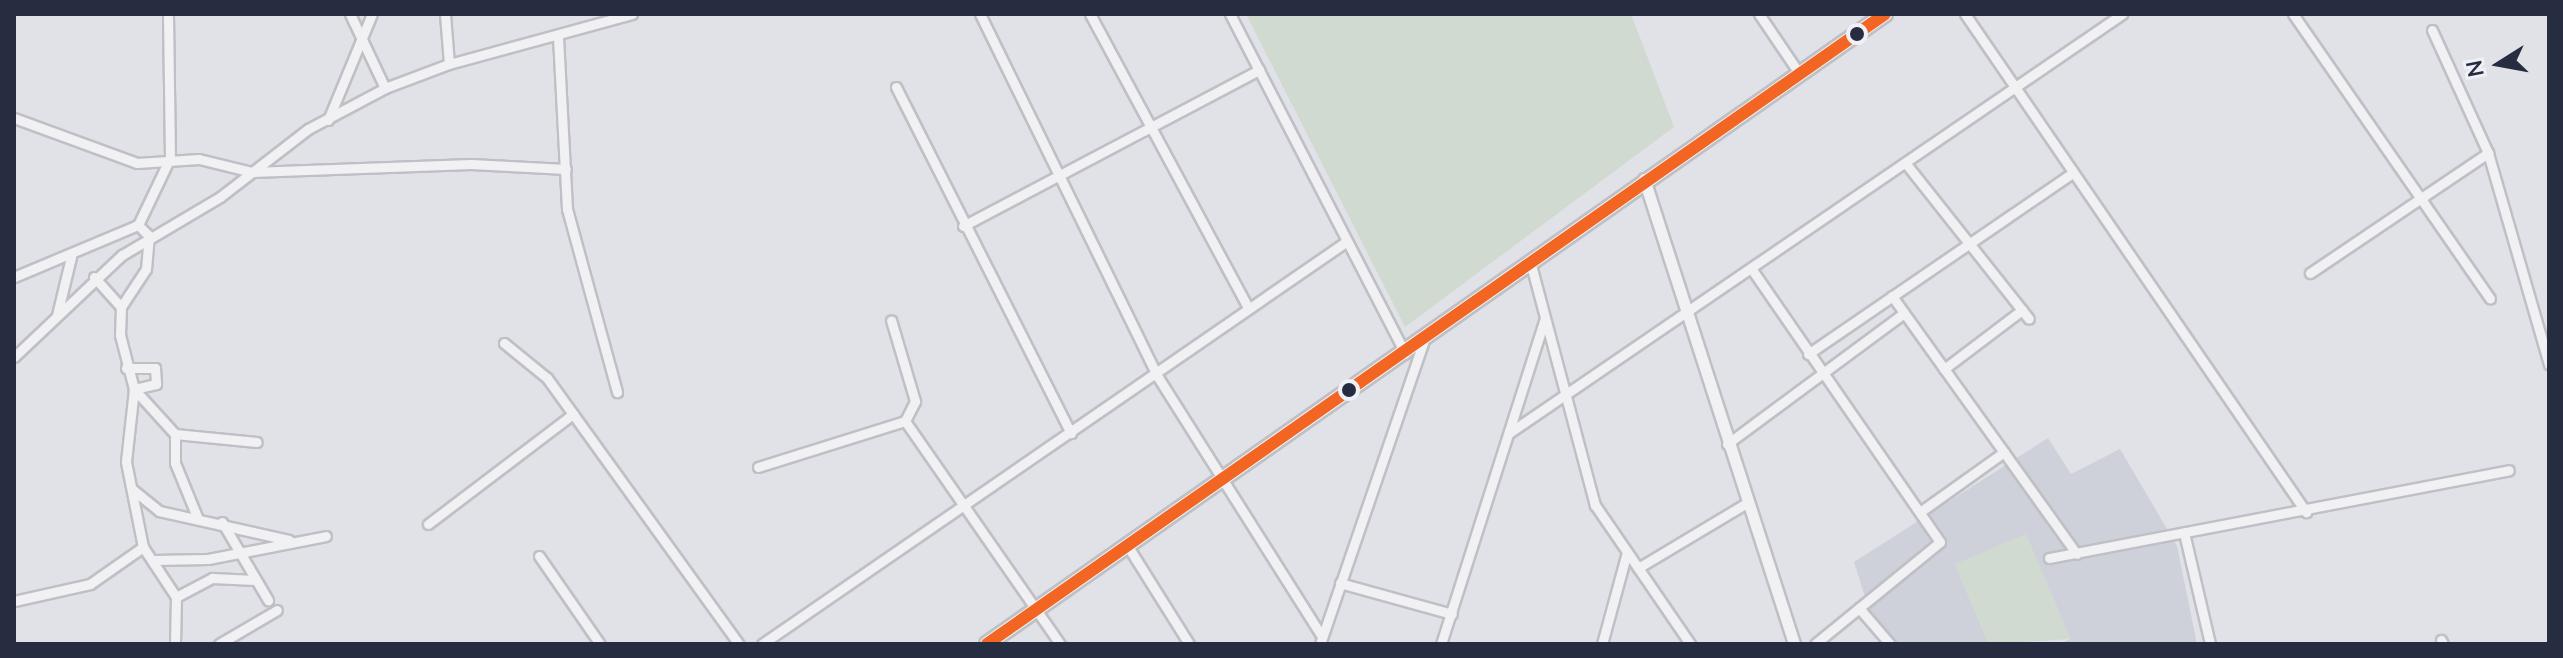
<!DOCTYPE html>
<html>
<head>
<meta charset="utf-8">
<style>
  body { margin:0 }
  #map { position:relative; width:2563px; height:658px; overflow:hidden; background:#e1e2e7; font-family:"Nunito Sans",sans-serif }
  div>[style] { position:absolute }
  .built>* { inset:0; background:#cfd1da }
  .green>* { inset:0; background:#d0dad1 }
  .roads { filter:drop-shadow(2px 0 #bfc0c5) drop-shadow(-2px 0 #bfc0c5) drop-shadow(0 2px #bfc0c5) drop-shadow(0 -2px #bfc0c5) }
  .minor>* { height:9px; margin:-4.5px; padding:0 4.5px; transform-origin:4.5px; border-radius:4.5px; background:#f1f1f3 }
  .tertiary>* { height:11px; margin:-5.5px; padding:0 5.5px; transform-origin:5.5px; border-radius:5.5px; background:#f1f1f3 }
  .primary>* { height:14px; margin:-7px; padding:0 7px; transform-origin:7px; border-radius:7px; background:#f5f5f6 }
  .bus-1>* { height:12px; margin:-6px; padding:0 6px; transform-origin:6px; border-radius:6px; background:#f26522 }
  .dots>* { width:22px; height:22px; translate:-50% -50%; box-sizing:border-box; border:4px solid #eef1f6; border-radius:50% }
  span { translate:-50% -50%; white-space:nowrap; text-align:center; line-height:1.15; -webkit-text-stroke:6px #eef1f6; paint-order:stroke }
  .frame { position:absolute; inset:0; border:16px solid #272d40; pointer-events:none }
  .north { position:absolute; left:2459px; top:24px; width:80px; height:80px; -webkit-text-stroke:6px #eef1f6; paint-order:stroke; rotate:259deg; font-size:22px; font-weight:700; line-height:32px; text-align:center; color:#272d40 }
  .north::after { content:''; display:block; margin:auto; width:28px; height:36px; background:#272d40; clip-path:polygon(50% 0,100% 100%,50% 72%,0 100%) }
</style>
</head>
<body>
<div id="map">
  <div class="built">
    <div style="clip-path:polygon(2048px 438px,2071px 474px,2120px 449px,2177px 546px,2197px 644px,2059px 644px,2070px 639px,1955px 564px,1989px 644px,1888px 644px,1873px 622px,1854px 562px)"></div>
  </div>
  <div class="green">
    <div style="clip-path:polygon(1246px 14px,1631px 14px,1674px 127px,1405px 327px)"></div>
    <div style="clip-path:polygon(2026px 534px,2071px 639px,1989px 644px,1955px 564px)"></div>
  </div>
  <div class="roads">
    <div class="minor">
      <div style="left:350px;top:14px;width:82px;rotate:64.7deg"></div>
      <div style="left:445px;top:14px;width:50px;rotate:85.4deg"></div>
      <div style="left:980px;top:14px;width:401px;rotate:63.9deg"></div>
      <div style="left:1156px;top:374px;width:311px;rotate:57.7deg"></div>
      <div style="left:1090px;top:14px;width:334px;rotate:61.7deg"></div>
      <div style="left:1230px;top:14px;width:382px;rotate:62.7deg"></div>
      <div style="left:1759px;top:14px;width:71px;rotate:55.9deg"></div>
      <div style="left:1965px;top:14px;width:604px;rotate:55.6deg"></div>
      <div style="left:2293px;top:14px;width:346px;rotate:55.3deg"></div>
      <div style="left:2432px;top:30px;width:135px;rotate:65.5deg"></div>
      <div style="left:2488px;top:153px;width:220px;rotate:73.9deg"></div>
      <div style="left:558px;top:37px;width:172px;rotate:87deg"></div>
      <div style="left:567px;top:209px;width:190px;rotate:74.7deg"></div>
      <div style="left:896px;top:87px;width:388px;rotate:63.2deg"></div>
      <div style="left:14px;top:118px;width:131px;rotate:20.1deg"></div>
      <div style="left:137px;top:163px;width:62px;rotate:-3.7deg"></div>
      <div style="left:199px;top:159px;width:55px;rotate:13.8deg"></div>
      <div style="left:252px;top:172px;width:219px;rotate:-2.1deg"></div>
      <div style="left:471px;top:164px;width:95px;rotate:3deg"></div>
      <div style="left:328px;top:120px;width:115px;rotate:-67.5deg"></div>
      <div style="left:1907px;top:165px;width:196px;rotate:51.6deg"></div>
      <div style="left:963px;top:226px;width:335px;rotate:-27.8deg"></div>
      <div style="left:1530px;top:261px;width:253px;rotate:75.1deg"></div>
      <div style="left:1595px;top:505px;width:168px;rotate:55.6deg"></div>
      <div style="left:1753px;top:271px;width:329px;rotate:55.4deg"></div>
      <div style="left:1940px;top:542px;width:161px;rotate:140.8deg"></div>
      <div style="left:2310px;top:273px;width:215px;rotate:-34deg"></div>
      <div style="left:14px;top:277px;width:134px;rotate:-22.8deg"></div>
      <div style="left:94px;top:277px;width:40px;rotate:48deg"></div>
      <div style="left:121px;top:307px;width:28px;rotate:92deg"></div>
      <div style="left:120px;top:335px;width:56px;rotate:75.5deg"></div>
      <div style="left:134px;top:389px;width:73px;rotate:96.3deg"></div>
      <div style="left:126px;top:462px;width:87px;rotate:78.7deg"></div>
      <div style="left:1892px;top:296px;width:317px;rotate:54.4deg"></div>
      <div style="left:121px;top:307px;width:45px;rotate:-56.7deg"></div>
      <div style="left:146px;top:269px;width:33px;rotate:-85deg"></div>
      <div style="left:149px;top:236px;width:16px;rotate:-135deg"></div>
      <div style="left:138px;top:225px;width:74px;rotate:-64.5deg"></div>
      <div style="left:170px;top:158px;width:144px;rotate:-90.8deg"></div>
      <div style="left:57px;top:315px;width:60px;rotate:-76.4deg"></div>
      <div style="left:504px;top:343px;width:55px;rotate:39.1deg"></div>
      <div style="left:547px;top:378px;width:328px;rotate:54.2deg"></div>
      <div style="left:1808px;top:354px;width:320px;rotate:-34.4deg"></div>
      <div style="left:14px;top:357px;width:149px;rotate:-43.4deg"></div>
      <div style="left:122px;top:255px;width:114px;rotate:-30.6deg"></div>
      <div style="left:220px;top:197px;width:111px;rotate:-37.7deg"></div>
      <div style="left:308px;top:129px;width:87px;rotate:-28deg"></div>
      <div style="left:385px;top:88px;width:68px;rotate:-20.6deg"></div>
      <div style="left:449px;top:64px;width:190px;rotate:-15.3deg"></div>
      <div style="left:126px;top:368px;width:29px"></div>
      <div style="left:155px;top:368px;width:16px;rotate:86deg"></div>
      <div style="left:156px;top:384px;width:23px;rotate:167deg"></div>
      <div style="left:1944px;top:369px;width:98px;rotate:-37.1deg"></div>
      <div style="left:134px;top:389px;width:61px;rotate:47.7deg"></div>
      <div style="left:175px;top:434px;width:29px;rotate:90deg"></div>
      <div style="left:175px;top:463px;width:61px;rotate:67.7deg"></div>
      <div style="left:905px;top:421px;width:272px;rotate:55.2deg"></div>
      <div style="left:1509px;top:433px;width:743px;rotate:-34.35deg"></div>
      <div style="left:175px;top:434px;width:82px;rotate:5.6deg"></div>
      <div style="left:1727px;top:444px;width:220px;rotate:-36.5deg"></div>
      <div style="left:758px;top:467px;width:154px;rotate:-17.4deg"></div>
      <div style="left:905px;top:421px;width:22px;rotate:-63deg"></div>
      <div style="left:915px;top:401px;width:84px;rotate:-106.5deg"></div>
      <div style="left:132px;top:489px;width:35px;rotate:39deg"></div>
      <div style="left:159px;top:511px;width:133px;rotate:12.6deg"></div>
      <div style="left:1920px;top:512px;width:103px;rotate:-35.5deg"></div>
      <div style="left:222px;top:522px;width:91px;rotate:59.5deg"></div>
      <div style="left:428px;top:524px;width:182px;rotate:-37.2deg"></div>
      <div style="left:2185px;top:537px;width:110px;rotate:76.8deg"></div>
      <div style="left:1127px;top:545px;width:117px;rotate:57.9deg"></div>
      <div style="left:539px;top:556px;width:107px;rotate:55.3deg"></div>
      <div style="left:2049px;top:558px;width:468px;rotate:-10.8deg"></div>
      <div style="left:154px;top:560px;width:54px;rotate:-1.1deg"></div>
      <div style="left:208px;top:559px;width:120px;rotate:-11deg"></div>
      <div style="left:1638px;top:568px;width:125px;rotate:-30.9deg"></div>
      <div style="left:1340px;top:583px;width:116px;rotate:15.5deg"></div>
      <div style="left:14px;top:601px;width:78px;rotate:-12.6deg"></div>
      <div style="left:90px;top:584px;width:65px;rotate:-34.9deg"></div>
      <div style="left:143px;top:547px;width:60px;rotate:56.6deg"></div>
      <div style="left:176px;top:597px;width:41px;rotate:-27.8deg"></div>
      <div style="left:212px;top:578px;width:43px;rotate:2.7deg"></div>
      <div style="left:1859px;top:608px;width:48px;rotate:49.3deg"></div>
      <div style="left:2441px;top:640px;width:4px;rotate:63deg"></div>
      <div style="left:175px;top:644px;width:47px;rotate:-88.8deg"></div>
      <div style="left:219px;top:644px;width:67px;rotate:-30.4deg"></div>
      <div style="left:762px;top:644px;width:710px;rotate:-34.56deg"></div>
      <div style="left:1320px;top:644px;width:324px;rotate:-71.1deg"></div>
      <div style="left:1441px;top:644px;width:342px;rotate:-72.3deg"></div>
      <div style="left:1602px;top:644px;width:95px;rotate:-74.8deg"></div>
    </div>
    <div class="tertiary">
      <div style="left:1644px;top:179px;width:489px;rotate:72.1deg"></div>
    </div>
    <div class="primary">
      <div style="left:987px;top:644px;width:1097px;rotate:-35.05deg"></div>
    </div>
  </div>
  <div class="bus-1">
    <div style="left:987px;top:644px;width:1097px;rotate:-35.05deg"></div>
  </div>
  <div class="dots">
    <div style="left:1857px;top:34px;background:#272d40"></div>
    <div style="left:1349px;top:390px;background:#272d40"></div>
  </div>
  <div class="frame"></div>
  <div class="north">N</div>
</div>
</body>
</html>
